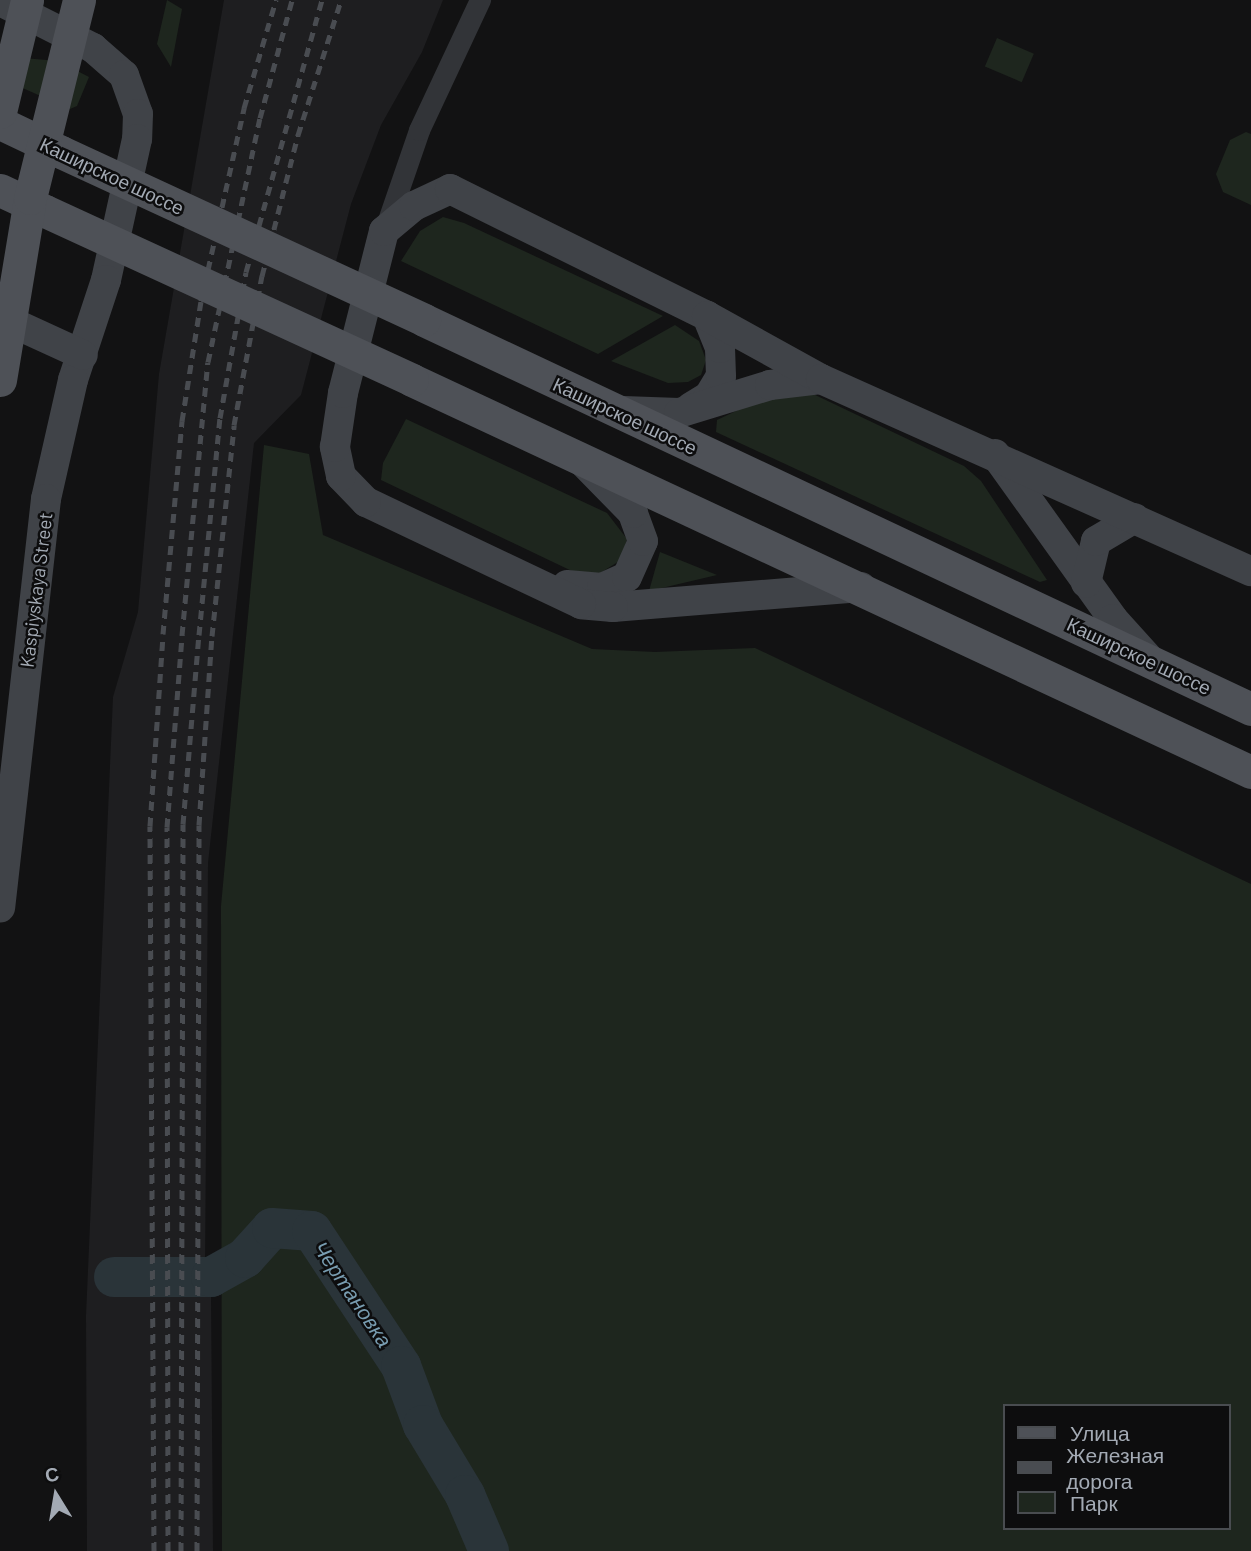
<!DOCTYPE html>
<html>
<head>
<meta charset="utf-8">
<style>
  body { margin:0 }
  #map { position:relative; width:1251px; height:1551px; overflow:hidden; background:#121213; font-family:Barlow,sans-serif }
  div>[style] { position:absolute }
  .built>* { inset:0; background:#1e1e20 }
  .green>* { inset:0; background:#1e261e; transform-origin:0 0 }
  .river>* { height:40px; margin:-20px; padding:0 20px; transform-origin:20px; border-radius:20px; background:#2a3439 }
  .minor>* { height:21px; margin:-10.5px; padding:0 10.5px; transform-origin:10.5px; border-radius:10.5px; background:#323438 }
  .secondary>* { height:30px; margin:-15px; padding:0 15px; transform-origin:15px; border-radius:15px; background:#404348 }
  .primary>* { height:33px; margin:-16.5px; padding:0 16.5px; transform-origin:16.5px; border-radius:16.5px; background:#4e5157 }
  .rail>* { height:5px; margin-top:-2.5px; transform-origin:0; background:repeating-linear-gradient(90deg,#494c51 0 9px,transparent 0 16px) }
  .primary-bridge>* { height:33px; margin:-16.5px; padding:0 16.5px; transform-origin:16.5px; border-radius:16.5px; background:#4e5157 }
  span { translate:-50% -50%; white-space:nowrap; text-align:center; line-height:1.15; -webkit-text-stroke:5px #0d0d0e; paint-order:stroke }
  .street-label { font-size:19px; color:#a3aab4 }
  .water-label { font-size:21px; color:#789cb0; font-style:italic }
  .legend { position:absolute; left:1003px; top:1404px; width:228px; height:126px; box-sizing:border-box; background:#0d0d0e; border:2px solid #494c50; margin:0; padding:9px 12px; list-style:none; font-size:21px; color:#a3aab4 }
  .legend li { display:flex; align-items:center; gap:14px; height:35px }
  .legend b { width:35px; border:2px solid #494c50 }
  .north { position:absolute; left:21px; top:1460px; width:70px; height:70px; -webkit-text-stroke:5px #0d0d0e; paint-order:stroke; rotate:349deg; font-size:19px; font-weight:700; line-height:28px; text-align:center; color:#a3aab4 }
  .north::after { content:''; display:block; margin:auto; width:24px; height:32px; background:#a3aab4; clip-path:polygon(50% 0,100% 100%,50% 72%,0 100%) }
</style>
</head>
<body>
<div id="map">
  <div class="built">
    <div style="clip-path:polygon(224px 0,443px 0,422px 52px,381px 125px,351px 204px,301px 395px,254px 443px,208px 863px,205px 1272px,211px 1293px,213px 1551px,87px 1551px,86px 1316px,113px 697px,138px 612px,159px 374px)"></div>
  </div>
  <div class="green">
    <div style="clip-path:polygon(167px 0,182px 9px,171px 67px,157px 44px)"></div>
    <div style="left:997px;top:38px;width:40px;height:31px;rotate:23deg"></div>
    <div style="clip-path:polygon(0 56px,58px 61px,89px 77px,77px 106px,70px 109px,0 78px)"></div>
    <div style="clip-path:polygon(1246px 132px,1251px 134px,1251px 205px,1223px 192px,1216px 174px,1230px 140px)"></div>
    <div style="clip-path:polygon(443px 217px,464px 223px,663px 316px,598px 354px,401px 261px,420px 231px)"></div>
    <div style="clip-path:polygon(675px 325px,699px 341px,706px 360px,701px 375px,688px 382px,668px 383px,611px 361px)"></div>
    <div style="clip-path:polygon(776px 392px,811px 393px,964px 466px,981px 481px,1047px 580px,1040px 582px,716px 432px,717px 420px)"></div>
    <div style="clip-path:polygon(406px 419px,607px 513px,627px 539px,621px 560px,597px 575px,576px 573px,381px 480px,383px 463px)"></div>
    <div style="clip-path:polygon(evenodd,264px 445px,309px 454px,323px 535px,592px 649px,655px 652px,755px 648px,1251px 884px,1251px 1551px,222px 1551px,221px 906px,264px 445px,1004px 1406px,1228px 1406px,1228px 1528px,1004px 1528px,1004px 1406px)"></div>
    <div style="clip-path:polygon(660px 552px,717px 575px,649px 591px)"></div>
  </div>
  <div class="river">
    <div style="left:114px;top:1277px;width:97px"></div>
    <div style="left:211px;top:1277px;width:39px;rotate:-29deg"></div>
    <div style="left:245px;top:1258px;width:40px;rotate:-48deg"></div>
    <div style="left:272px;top:1228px;width:40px;rotate:4.3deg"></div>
    <div style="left:312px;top:1231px;width:162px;rotate:56.6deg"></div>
    <div style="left:401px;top:1366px;width:63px;rotate:69.6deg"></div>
    <div style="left:423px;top:1425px;width:82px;rotate:59deg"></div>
    <div style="left:465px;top:1495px;width:61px;rotate:66.8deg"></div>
  </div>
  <div class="minor">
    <div style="left:385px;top:229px;width:105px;rotate:-71deg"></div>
    <div style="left:419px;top:130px;width:144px;rotate:-64.9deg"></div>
  </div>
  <div class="secondary">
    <div style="left:0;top:1px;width:104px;rotate:26.8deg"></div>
    <div style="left:93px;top:48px;width:41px;rotate:41.1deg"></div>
    <div style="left:124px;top:75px;width:41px;rotate:70.3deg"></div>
    <div style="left:138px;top:114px;width:25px;rotate:92deg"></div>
    <div style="left:137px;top:139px;width:144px;rotate:102.4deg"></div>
    <div style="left:106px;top:280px;width:105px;rotate:108.3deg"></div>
    <div style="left:73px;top:380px;width:122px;rotate:102.8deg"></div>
    <div style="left:46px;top:499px;width:411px;rotate:96.4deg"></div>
    <div style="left:0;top:317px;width:91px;rotate:24.6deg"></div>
    <div style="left:691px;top:407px;width:21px;rotate:-31deg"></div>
    <div style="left:709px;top:396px;width:23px;rotate:-59deg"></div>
    <div style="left:721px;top:376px;width:28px;rotate:-92deg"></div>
    <div style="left:720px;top:348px;width:35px;rotate:-112deg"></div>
    <div style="left:623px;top:411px;width:56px;rotate:2deg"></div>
    <div style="left:679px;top:413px;width:95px;rotate:-17.1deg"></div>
    <div style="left:770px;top:385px;width:51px;rotate:-6.7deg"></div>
    <div style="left:995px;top:454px;width:203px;rotate:54.4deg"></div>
    <div style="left:1113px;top:619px;width:54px;rotate:48deg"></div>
    <div style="left:1086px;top:583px;width:43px;rotate:-76.6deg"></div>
    <div style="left:1096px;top:541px;width:45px;rotate:-30.5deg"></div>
    <div style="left:567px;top:585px;width:35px;rotate:5deg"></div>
    <div style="left:602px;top:588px;width:27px;rotate:-24deg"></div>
    <div style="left:627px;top:577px;width:39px;rotate:-66deg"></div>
    <div style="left:643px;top:541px;width:30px;rotate:-110deg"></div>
    <div style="left:633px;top:513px;width:70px;rotate:-134.4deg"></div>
    <div style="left:861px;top:587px;width:249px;rotate:175.4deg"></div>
    <div style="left:613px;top:607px;width:32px;rotate:-175deg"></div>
    <div style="left:581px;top:604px;width:238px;rotate:-154.6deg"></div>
    <div style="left:366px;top:502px;width:36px;rotate:-134deg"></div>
    <div style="left:341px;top:476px;width:30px;rotate:-102deg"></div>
    <div style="left:335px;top:447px;width:55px;rotate:-81.6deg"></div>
    <div style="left:343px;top:393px;width:167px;rotate:-75.8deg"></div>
    <div style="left:384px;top:231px;width:39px;rotate:-40deg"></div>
    <div style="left:414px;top:206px;width:40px;rotate:-25deg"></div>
    <div style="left:450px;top:189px;width:287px;rotate:26.3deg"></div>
    <div style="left:707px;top:316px;width:130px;rotate:28.9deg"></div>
    <div style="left:821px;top:379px;width:471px;rotate:24.1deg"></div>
  </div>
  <div class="primary">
    <div style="left:0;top:123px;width:68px;rotate:25.4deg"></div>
    <div style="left:0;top:190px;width:50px;rotate:25deg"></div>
    <div style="left:424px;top:320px;width:914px;rotate:25.19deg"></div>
    <div style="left:412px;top:380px;width:926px;rotate:25.04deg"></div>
  </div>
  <div class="rail">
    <div style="left:154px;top:1551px;width:725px;rotate:-90.32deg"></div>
    <div style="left:150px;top:826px;width:192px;rotate:-86.1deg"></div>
    <div style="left:163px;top:634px;width:214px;rotate:-84.9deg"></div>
    <div style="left:182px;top:421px;width:121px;rotate:-81deg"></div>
    <div style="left:201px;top:301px;width:198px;rotate:-77.4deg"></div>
    <div style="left:244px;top:108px;width:113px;rotate:-73.5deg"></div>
    <div style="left:168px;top:1551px;width:724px;rotate:-90.08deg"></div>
    <div style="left:167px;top:827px;width:193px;rotate:-85.5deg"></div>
    <div style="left:182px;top:635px;width:274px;rotate:-84.6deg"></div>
    <div style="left:208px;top:362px;width:249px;rotate:-78deg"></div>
    <div style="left:260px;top:118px;width:122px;rotate:-74.8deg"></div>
    <div style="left:181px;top:1551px;width:727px;rotate:-89.84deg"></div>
    <div style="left:183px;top:824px;width:190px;rotate:-85.2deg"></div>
    <div style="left:199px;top:635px;width:218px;rotate:-84.5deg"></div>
    <div style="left:220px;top:418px;width:148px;rotate:-79.9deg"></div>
    <div style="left:246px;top:272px;width:282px;rotate:-74.4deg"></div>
    <div style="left:197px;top:1551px;width:726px;rotate:-89.84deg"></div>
    <div style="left:199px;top:825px;width:189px;rotate:-86.1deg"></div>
    <div style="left:212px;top:636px;width:212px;rotate:-84deg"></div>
    <div style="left:234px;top:425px;width:152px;rotate:-79.4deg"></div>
    <div style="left:262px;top:276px;width:146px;rotate:-75.7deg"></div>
    <div style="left:298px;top:135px;width:142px;rotate:-72.3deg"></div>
  </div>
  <div class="primary-bridge">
    <div style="left:0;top:112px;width:115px;rotate:-76.4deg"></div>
    <div style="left:61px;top:152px;width:400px;rotate:24.8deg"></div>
    <div style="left:45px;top:211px;width:404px;rotate:24.7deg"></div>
    <div style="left:0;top:380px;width:184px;rotate:-80.6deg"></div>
    <div style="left:30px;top:198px;width:204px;rotate:-76.1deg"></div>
  </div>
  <div class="street-label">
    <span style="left:112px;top:176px;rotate:25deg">Каширское шоссе</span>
    <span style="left:625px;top:416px;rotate:25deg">Каширское шоссе</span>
    <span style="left:36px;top:590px;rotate:-83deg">Kaspiyskaya Street</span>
    <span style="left:1139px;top:656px;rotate:25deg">Каширское шоссе</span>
  </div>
  <div class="water-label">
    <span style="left:353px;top:1294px;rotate:56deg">Чертановка</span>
  </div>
  <ul class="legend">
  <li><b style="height:9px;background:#4e5157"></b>Улица</li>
  <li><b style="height:9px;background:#494c51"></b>Железная дорога</li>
  <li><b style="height:19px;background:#1e261e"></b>Парк</li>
  </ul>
  <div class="north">С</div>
</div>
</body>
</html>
